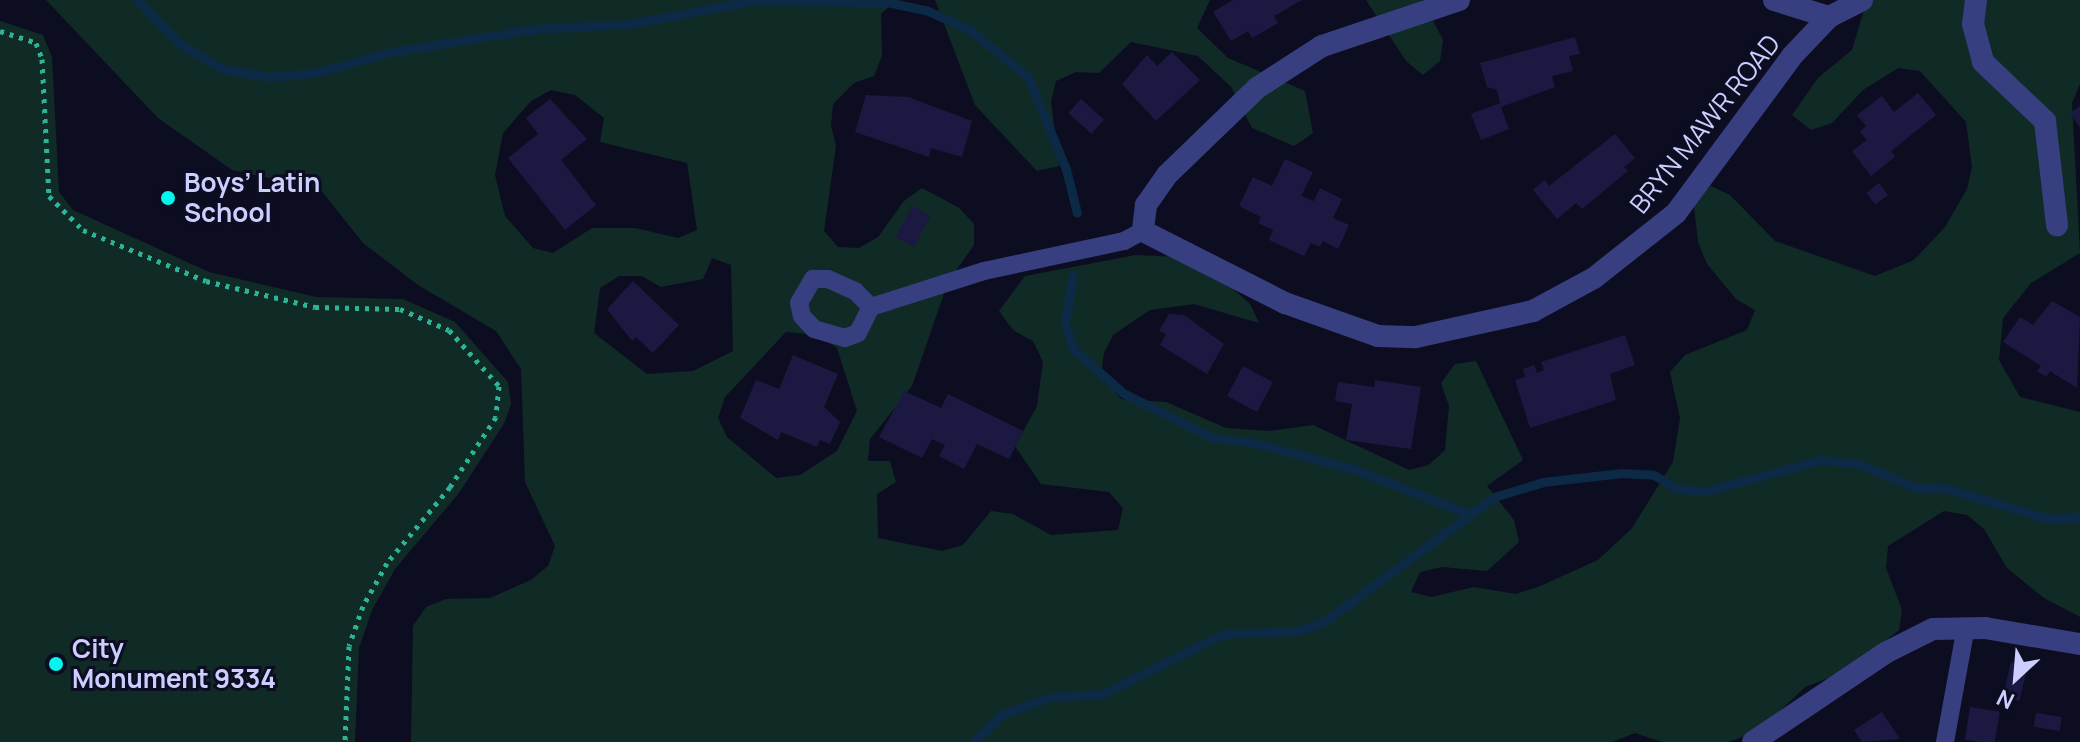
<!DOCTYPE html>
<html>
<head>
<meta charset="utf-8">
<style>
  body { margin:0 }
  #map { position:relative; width:2080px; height:742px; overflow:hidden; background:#0d0d21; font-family:Manrope,sans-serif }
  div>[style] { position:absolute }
  .green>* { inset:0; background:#102b26 }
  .stream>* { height:9px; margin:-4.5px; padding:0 4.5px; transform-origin:4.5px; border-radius:4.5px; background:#0c2a46 }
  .building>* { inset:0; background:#1b1942; transform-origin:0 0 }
  .path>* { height:5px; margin-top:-2.5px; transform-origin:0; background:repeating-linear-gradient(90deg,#2cb398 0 4px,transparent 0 10px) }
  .service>* { height:18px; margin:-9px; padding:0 9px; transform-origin:9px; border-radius:9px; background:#373f80 }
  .minor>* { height:22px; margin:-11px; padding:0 11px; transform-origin:11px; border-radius:11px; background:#373f80 }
  .dots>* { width:22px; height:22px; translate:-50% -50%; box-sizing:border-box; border:4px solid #0d0d21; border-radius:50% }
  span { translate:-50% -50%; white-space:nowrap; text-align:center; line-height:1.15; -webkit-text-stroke:6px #0d0d21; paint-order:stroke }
  .street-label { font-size:26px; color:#ccceff }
  .poi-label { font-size:26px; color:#ccceff; font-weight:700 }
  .left { translate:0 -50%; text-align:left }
  .north { position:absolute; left:1976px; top:638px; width:80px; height:80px; -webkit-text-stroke:6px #0d0d21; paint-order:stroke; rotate:206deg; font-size:22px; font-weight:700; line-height:32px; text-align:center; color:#ccceff }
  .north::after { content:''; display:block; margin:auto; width:28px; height:36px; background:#ccceff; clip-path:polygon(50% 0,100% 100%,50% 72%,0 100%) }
</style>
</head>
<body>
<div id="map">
  <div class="green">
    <div style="clip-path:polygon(evenodd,46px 0,896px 0,881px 14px,882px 56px,874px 76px,854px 83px,833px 104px,831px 126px,836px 146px,824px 231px,838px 247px,859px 248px,878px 237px,904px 201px,922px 188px,959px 208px,974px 224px,974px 245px,948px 282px,912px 386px,870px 439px,868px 461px,890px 461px,896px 482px,877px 494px,878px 538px,942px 551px,963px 545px,991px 511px,1013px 514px,1051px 535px,1118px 530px,1123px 508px,1109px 492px,1041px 484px,1015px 446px,1037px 406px,1043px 362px,1033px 341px,1013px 330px,999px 311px,1025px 276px,1136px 255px,1179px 257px,1218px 275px,1250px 304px,1259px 323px,1194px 304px,1150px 310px,1113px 335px,1104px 353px,1101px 375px,1121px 399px,1166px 402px,1226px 428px,1270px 431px,1313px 425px,1409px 470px,1429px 465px,1445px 450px,1449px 406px,1441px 383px,1455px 364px,1476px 361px,1523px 460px,1487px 486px,1514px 520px,1519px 542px,1487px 571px,1442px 567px,1420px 572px,1411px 592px,1431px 597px,1474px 587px,1516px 594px,1538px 587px,1598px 560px,1632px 528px,1673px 462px,1680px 418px,1670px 372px,1685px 355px,1747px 330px,1755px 310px,1736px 299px,1707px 264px,1698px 242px,1693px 198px,1711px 186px,1730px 195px,1775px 241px,1875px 276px,1914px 260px,1945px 227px,1967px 189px,1972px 167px,1966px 122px,1920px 71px,1898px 68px,1863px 90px,1832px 123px,1811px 130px,1792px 115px,1818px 78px,1852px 50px,1867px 0,2080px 0,2080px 84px,2072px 103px,2080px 253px,2031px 283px,2003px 318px,1999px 360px,2020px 397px,2080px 412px,2080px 617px,2044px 598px,2007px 568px,1984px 529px,1967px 515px,1944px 511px,1888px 546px,1886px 568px,1902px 610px,1899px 630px,1847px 671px,1805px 687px,1760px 730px,1729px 742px,1662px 742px,1635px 733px,1612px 742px,411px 742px,413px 626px,426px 607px,446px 599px,490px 598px,531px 580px,548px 566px,555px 546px,525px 482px,521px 369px,496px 331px,418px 285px,363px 243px,320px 189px,232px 170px,158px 118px,46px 0,551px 90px,575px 95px,604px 118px,600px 142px,687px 163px,697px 230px,678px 238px,635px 228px,592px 228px,553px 253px,533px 248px,505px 216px,495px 175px,503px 133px,531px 101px,551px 90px,46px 0,712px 258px,731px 265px,733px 351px,693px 371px,647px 374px,594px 333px,600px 288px,619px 276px,642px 276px,661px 287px,703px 279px,712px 258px,46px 0,786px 332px,818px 335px,837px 348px,857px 411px,837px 451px,800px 475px,776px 478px,727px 437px,718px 418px,725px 397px,786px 332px)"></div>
    <div style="clip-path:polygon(935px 0,1210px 0,1197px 28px,1228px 58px,1305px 91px,1313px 133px,1294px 146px,1252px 128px,1231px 87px,1198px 56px,1131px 42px,1099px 73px,1076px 72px,1056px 81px,1051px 102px,1059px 166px,1037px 171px,975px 105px)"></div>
    <div style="clip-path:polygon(1366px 0,1422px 0,1443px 40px,1440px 61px,1423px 75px,1406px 61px)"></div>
    <div style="clip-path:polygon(0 21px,43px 35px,52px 57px,59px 192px,73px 210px,209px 272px,316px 297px,403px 299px,455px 322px,508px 382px,511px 404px,505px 422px,459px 493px,395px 569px,372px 610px,359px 648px,355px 742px,0 742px)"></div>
  </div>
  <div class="stream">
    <div style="left:137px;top:0;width:62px;rotate:45.7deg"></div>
    <div style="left:180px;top:44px;width:50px;rotate:30.2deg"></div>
    <div style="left:223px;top:69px;width:47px;rotate:9.9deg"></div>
    <div style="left:269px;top:77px;width:45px;rotate:-5.1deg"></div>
    <div style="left:314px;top:73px;width:85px;rotate:-15deg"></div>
    <div style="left:396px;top:51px;width:141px;rotate:-9deg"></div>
    <div style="left:535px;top:29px;width:94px;rotate:-3deg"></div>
    <div style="left:629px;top:24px;width:124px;rotate:-10.7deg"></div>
    <div style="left:751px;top:1px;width:136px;rotate:0.4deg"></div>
    <div style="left:887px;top:2px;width:40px;rotate:12deg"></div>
    <div style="left:926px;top:10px;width:48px;rotate:24.4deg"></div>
    <div style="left:970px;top:30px;width:75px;rotate:39deg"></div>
    <div style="left:1028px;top:77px;width:100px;rotate:67.6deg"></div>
    <div style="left:1066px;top:169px;width:45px;rotate:76deg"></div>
    <div style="left:1073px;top:276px;width:48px;rotate:99.7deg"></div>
    <div style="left:1065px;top:323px;width:27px;rotate:73deg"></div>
    <div style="left:1073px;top:349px;width:67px;rotate:41.3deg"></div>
    <div style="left:1123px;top:393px;width:101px;rotate:26.6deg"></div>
    <div style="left:1213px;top:438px;width:37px;rotate:6deg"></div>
    <div style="left:1250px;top:442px;width:107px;rotate:14.6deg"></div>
    <div style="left:1354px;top:469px;width:123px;rotate:21.4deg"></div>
    <div style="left:974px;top:742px;width:38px;rotate:-45deg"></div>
    <div style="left:1001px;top:715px;width:52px;rotate:-20.2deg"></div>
    <div style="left:1050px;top:697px;width:52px;rotate:-3.3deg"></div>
    <div style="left:1102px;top:694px;width:135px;rotate:-26.4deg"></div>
    <div style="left:1223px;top:634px;width:75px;rotate:-2.3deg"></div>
    <div style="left:1298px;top:631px;width:28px;rotate:-19deg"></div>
    <div style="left:1324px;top:622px;width:211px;rotate:-36.3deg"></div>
    <div style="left:1494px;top:497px;width:51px;rotate:-17deg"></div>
    <div style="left:1543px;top:482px;width:79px;rotate:-6.6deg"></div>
    <div style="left:1621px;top:473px;width:33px;rotate:3deg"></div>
    <div style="left:1654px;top:475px;width:27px;rotate:31deg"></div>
    <div style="left:1677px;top:489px;width:29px;rotate:4deg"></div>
    <div style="left:1706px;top:491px;width:118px;rotate:-15.2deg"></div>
    <div style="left:1820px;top:460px;width:37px;rotate:5deg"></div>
    <div style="left:1857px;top:463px;width:64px;rotate:23deg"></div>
    <div style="left:1916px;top:488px;width:29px"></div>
    <div style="left:1945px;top:488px;width:109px;rotate:16.6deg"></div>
    <div style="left:2049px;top:519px;width:31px;rotate:-4deg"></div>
  </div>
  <div class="building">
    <div style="clip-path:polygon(1233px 0,1302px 0,1274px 16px,1278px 23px,1252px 38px,1248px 31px,1231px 41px,1213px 12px)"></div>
    <div style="clip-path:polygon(1575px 37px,1580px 54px,1569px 56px,1573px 71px,1552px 76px,1555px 87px,1501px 107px,1509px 129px,1481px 140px,1471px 114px,1500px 103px,1497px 90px,1487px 87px,1480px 63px)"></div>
    <div style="clip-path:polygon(1172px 52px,1200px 80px,1156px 121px,1122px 84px,1147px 55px,1157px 66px)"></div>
    <div style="clip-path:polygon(1918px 93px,1936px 115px,1891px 151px,1895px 157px,1871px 176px,1852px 151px,1867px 140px,1860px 132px,1866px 126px,1857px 115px,1882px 96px,1894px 112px)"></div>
    <div style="clip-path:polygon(866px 95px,908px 97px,972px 121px,962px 157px,931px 148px,929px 157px,855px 132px)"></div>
    <div style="clip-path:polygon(550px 99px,587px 139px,561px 160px,596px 205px,565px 230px,508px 158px,538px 134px,526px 118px)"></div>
    <div style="left:1081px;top:99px;width:31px;height:19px;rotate:42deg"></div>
    <div style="clip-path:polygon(2080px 106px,2080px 128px,2070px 113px)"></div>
    <div style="clip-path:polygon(1615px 134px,1635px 158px,1624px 167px,1628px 171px,1582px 209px,1576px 203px,1557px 219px,1533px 190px,1545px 180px,1549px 186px)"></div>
    <div style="clip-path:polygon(1285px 159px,1313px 172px,1301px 196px,1314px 201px,1320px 188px,1342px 199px,1333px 218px,1349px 225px,1338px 249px,1323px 241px,1320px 247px,1311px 243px,1304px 256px,1269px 240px,1273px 230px,1258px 223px,1261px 217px,1239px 206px,1253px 177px,1272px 186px)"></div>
    <div style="left:1879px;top:183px;width:15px;height:16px;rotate:53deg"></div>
    <div style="left:912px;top:206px;width:21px;height:35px;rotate:28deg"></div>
    <div style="clip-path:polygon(633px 281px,679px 325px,653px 353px,636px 337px,632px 341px,607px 309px)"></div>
    <div style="clip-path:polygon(2052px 301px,2080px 317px,2077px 388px,2050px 371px,2046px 377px,2037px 371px,2041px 366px,2003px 342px,2020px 317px,2033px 325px)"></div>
    <div style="clip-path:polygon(1169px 314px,1184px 315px,1224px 344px,1207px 374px,1160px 345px,1166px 334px,1159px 331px)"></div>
    <div style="clip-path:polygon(1625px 335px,1635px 365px,1610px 374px,1616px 400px,1530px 428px,1515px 380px,1525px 377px,1523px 369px,1534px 365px,1537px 373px,1544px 370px,1541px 362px)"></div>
    <div style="clip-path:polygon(793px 355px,838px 374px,824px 407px,840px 422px,830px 444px,820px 440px,817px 447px,781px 432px,778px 440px,740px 418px,756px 380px,779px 389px)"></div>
    <div style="left:1243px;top:366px;width:34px;height:34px;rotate:28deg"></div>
    <div style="clip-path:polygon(1375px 380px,1421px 387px,1411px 449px,1346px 440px,1352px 404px,1335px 401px,1338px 382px,1374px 387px)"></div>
    <div style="clip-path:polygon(904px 391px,941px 408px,948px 394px,1023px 431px,1009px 459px,977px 444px,964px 469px,939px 456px,945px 445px,932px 439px,922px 458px,879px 437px)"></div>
    <div style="left:2011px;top:662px;width:17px;height:36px;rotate:13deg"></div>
    <div style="left:1970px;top:707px;width:30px;height:33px;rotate:9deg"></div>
    <div style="clip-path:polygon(1882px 712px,1900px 739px,1862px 742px,1854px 730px)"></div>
    <div style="left:2036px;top:713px;width:26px;height:14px;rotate:9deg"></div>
  </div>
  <div class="path">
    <div style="left:0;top:31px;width:38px;rotate:18deg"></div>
    <div style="left:36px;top:43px;width:17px;rotate:69deg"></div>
    <div style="left:42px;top:59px;width:137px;rotate:87.1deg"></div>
    <div style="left:49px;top:196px;width:48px;rotate:45deg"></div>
    <div style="left:83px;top:230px;width:133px;rotate:22.5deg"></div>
    <div style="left:206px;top:281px;width:112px;rotate:13.4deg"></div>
    <div style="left:315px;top:307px;width:85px;rotate:1.3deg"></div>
    <div style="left:400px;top:309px;width:53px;rotate:23.2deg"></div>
    <div style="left:449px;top:330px;width:75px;rotate:48.2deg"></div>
    <div style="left:499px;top:386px;width:31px;rotate:96deg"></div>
    <div style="left:496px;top:417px;width:84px;rotate:123.3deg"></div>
    <div style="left:450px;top:487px;width:99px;rotate:129.7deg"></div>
    <div style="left:387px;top:563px;width:49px;rotate:119.2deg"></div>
    <div style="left:363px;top:606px;width:42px;rotate:109.3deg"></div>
    <div style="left:349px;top:646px;width:96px;rotate:92.4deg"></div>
  </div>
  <div class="service">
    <div style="left:813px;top:279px;width:15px"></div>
    <div style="left:828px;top:279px;width:30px;rotate:24deg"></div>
    <div style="left:855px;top:291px;width:23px;rotate:45deg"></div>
    <div style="left:871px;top:307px;width:29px;rotate:117deg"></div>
    <div style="left:858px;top:333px;width:14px;rotate:159deg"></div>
    <div style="left:845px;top:338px;width:32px;rotate:-164deg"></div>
    <div style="left:814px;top:329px;width:18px;rotate:-133deg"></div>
    <div style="left:802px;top:316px;width:13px;rotate:-103deg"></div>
    <div style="left:799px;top:303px;width:28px;rotate:-60deg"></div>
    <div style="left:871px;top:307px;width:119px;rotate:-17.7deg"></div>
    <div style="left:984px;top:271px;width:143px;rotate:-12.1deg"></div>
    <div style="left:1124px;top:241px;width:21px;rotate:-28deg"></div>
    <div style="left:1945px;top:742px;width:117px;rotate:-79.7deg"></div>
  </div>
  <div class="minor">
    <div style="left:1459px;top:0;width:145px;rotate:161.4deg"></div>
    <div style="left:1322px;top:46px;width:77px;rotate:147.1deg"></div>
    <div style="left:1257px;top:88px;width:125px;rotate:136deg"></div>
    <div style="left:1167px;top:175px;width:37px;rotate:125deg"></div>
    <div style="left:1146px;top:205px;width:26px;rotate:97deg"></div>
    <div style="left:1143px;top:231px;width:159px;rotate:26.9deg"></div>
    <div style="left:1285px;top:303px;width:99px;rotate:19.5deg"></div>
    <div style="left:1378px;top:336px;width:38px;rotate:2deg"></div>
    <div style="left:1416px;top:337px;width:120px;rotate:-12.5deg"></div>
    <div style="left:1533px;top:311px;width:69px;rotate:-28.4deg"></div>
    <div style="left:1594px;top:278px;width:105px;rotate:-38.4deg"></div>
    <div style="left:1676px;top:213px;width:195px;rotate:-53.5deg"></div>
    <div style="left:1792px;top:56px;width:54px;rotate:-46.5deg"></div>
    <div style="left:1829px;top:17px;width:37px;rotate:-27deg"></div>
    <div style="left:1774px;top:0;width:58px;rotate:17.2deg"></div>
    <div style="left:1976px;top:0;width:24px;rotate:97deg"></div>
    <div style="left:1973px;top:24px;width:39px;rotate:75deg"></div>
    <div style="left:1983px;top:62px;width:86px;rotate:43.6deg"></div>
    <div style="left:2045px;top:121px;width:105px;rotate:83.4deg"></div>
    <div style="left:1753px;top:742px;width:161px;rotate:-33.9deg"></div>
    <div style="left:1887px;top:652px;width:51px;rotate:-26.6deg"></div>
    <div style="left:1933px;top:629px;width:52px;rotate:-1.1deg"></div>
    <div style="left:1985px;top:628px;width:96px;rotate:9.6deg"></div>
  </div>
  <div class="dots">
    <div style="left:168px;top:198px;background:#00f7ed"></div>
    <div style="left:56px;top:664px;background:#00f7ed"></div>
  </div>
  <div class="street-label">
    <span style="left:1705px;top:124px;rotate:-51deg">BRYN MAWR ROAD</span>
  </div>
  <div class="poi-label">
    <span class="left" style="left:184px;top:198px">Boys’ Latin<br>School</span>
    <span class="left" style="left:72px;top:664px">City<br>Monument 9334</span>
  </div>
  <div class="north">N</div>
</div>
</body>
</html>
